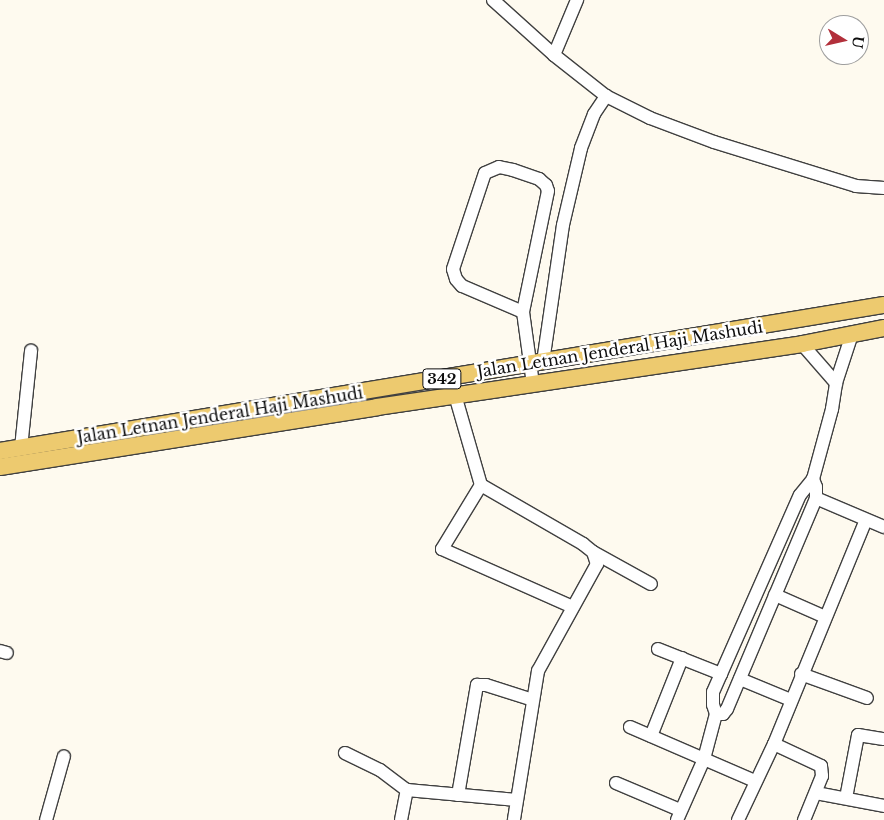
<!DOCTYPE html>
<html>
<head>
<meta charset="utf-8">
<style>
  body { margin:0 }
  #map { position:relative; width:884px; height:820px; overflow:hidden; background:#fefaef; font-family:"Libre Baskerville",serif }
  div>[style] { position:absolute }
  .roads { filter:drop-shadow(1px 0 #404040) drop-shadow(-1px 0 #404040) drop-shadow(0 1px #404040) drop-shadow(0 -1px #404040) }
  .minor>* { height:12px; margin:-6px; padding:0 6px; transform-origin:6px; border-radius:6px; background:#fff }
  .major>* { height:16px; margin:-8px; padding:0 8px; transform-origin:8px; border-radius:8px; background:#edca6f }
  span { translate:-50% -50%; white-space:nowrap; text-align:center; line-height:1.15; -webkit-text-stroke:5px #fff; paint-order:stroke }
  .shield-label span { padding:1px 4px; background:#fff; border:1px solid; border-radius:4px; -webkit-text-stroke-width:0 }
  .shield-label { font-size:15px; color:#0d0d0d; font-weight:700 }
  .street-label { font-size:16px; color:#0d0d0d }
  .north { position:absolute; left:819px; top:15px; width:50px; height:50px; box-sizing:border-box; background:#fff; border:1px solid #9e9e9e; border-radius:50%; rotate:99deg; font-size:14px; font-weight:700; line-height:20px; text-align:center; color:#0d0d0d }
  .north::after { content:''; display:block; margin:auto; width:18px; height:22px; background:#b2303b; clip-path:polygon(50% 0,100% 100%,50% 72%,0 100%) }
</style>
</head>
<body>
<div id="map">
  <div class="roads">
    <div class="minor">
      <div style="left:493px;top:0;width:82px;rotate:42deg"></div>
      <div style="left:554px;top:55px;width:66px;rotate:38.3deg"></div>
      <div style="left:606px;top:96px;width:49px;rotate:26.6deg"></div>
      <div style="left:650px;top:118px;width:68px;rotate:20.6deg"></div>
      <div style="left:714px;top:142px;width:149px;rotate:17.2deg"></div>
      <div style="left:856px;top:186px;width:28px;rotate:4deg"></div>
      <div style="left:554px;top:55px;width:60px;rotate:-67.3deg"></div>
      <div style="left:523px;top:312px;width:66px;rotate:-156.9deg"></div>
      <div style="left:462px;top:286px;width:9px;rotate:-131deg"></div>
      <div style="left:456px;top:279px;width:10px;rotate:-107deg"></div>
      <div style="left:453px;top:269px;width:101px;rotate:-71.6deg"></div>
      <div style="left:485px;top:173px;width:15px;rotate:-23deg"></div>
      <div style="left:499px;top:167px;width:14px;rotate:12deg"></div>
      <div style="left:513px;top:170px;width:28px;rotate:19deg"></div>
      <div style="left:539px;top:179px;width:9px;rotate:41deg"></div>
      <div style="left:546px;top:185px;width:6px;rotate:72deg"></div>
      <div style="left:548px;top:191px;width:124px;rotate:101.7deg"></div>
      <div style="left:523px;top:312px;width:73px;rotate:82.1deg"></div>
      <div style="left:802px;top:344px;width:52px;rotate:48.9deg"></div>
      <div style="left:543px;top:362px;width:138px;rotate:-81.7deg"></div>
      <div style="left:563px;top:225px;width:79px;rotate:-76.8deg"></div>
      <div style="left:581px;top:148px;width:36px;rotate:-69deg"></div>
      <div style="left:594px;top:114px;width:22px;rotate:-56deg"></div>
      <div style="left:455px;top:395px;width:94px;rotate:73.9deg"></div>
      <div style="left:481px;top:485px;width:118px;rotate:30deg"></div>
      <div style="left:583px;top:544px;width:13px;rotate:39deg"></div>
      <div style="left:593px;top:552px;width:13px;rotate:72deg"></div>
      <div style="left:597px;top:564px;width:122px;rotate:118.9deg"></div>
      <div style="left:538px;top:671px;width:151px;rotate:99.2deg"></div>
      <div style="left:21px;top:448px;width:98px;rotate:-84.1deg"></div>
      <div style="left:481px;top:485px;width:75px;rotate:121.4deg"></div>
      <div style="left:442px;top:549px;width:143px;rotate:23.9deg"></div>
      <div style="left:816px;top:498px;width:74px;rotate:23.1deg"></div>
      <div style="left:593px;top:552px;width:66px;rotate:28.9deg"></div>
      <div style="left:775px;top:595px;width:55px;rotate:23.7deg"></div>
      <div style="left:658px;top:649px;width:68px;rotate:21.6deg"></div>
      <div style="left:0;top:651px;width:7px;rotate:16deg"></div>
      <div style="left:801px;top:674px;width:70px;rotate:20deg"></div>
      <div style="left:740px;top:679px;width:55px;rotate:22.4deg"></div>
      <div style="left:716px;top:714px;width:7px"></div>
      <div style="left:723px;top:714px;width:6px;rotate:-51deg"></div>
      <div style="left:727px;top:709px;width:229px;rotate:-67.1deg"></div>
      <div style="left:816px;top:498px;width:11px;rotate:-90deg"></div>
      <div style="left:816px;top:487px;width:9px;rotate:-111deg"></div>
      <div style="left:630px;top:727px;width:136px;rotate:23.4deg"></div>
      <div style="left:651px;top:736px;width:84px;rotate:-68.3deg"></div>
      <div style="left:774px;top:744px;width:52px;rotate:25.1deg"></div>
      <div style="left:821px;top:766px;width:10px;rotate:84deg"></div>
      <div style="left:822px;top:776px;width:48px;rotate:112.2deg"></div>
      <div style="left:345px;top:753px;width:39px;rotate:26deg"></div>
      <div style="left:380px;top:770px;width:34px;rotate:37deg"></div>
      <div style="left:407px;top:790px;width:110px;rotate:5.2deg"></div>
      <div style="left:616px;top:783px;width:69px;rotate:22.9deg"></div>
      <div style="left:816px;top:793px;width:69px;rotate:10.8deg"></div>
      <div style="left:458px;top:795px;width:112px;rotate:-80.2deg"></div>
      <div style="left:477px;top:685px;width:9px"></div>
      <div style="left:486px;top:685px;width:49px;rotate:17.7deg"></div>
      <div style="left:846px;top:798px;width:64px;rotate:-79.2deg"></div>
      <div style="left:858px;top:735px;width:26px;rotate:9deg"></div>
      <div style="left:46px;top:820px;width:66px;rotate:-74.3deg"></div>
      <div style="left:401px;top:820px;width:31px;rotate:-79deg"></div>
      <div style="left:677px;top:820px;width:67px;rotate:-66.1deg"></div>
      <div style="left:704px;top:759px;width:47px;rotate:-75.1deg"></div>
      <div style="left:716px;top:714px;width:9px;rotate:-108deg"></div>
      <div style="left:713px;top:705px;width:13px;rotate:-90deg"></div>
      <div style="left:713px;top:692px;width:215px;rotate:-66.2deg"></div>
      <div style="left:800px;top:495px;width:21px;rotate:-51deg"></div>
      <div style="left:813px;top:479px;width:73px;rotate:-74.8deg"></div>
      <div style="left:832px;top:409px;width:26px;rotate:-81deg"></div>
      <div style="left:836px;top:383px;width:52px;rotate:-71.9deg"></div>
      <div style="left:738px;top:820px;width:84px;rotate:-64.7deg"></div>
      <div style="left:774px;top:744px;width:242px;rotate:-67.7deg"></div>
    </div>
    <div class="major">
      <div style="left:0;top:451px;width:896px;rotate:-9.38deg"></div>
      <div style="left:0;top:467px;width:382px;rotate:-9deg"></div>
      <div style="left:377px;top:407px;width:430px;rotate:-8.4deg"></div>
      <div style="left:802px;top:344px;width:84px;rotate:-11deg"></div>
    </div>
  </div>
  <div class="shield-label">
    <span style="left:442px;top:379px">342</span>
  </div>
  <div class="street-label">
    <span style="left:620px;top:349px;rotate:-9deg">Jalan Letnan Jenderal Haji Mashudi</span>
    <span style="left:220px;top:415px;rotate:-9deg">Jalan Letnan Jenderal Haji Mashudi</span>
  </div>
  <div class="north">U</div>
</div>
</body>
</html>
